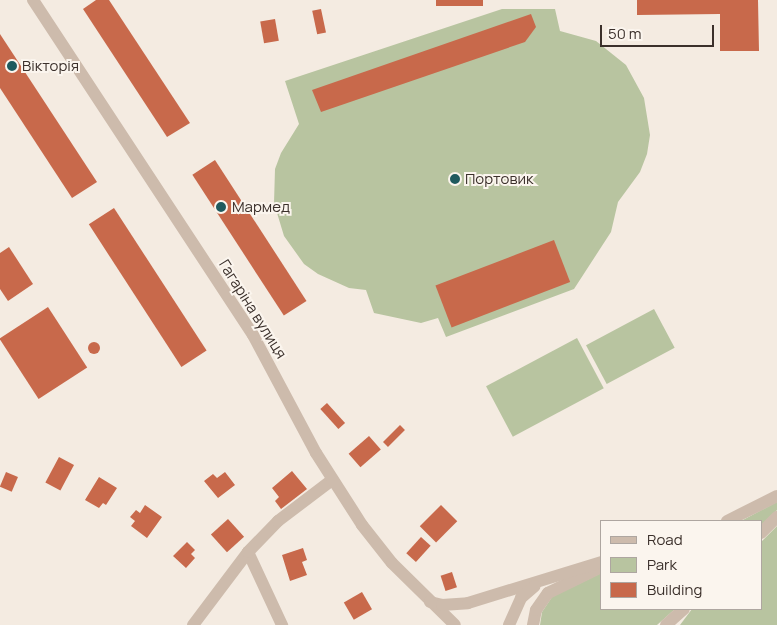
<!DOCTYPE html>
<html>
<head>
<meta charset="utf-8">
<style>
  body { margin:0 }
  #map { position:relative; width:777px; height:625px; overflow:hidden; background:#f4ebe1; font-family:Manrope,sans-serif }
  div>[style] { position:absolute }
  .green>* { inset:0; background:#b8c4a0; transform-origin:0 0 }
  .building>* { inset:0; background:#c8694b; transform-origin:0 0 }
  .round { border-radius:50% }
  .minor>* { height:12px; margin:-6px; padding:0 6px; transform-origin:6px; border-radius:6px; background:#cdbbac }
  .tertiary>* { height:12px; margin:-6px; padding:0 6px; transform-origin:6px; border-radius:6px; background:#cdbbac }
  .dots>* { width:14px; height:14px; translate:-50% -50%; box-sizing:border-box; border:2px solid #fbf5ee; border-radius:50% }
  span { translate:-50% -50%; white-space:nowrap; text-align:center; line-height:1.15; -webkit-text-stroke:4px #fbf5ee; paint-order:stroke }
  .poi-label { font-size:15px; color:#3b302b }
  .left { translate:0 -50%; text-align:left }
  .street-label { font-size:15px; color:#3b302b }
  .legend { position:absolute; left:600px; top:520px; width:162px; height:90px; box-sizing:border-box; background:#fbf5ee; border:1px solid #aea6a0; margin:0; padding:6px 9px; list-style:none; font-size:15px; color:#3b302b }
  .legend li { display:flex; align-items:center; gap:10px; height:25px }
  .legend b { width:25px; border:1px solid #aea6a0 }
  .scale { position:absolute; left:600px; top:25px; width:114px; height:22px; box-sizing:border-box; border:2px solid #3b302b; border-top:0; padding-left:6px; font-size:15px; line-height:18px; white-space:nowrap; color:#3b302b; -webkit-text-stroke:4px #fbf5ee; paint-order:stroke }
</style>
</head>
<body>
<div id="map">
  <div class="green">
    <div style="clip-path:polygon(502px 9px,555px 9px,560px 31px,596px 41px,626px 65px,644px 98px,650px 135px,647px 154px,640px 172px,618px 202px,611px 232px,574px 289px,446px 337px,438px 318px,421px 323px,374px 313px,366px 290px,349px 288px,318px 274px,304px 264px,284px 236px,274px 203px,275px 169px,281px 153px,299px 124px,285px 81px)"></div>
    <div style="left:654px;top:309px;width:44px;height:77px;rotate:62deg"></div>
    <div style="left:577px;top:338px;width:57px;height:103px;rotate:62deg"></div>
    <div style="clip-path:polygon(777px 502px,777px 510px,761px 526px,761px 521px,741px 521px)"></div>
    <div style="clip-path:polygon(777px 526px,777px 625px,680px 625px,692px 609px,761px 609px,761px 542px)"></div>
    <div style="clip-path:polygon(601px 573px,601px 609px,675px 609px,657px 625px,540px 625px,542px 612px,552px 597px)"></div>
  </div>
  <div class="building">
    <div style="clip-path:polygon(96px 0,109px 0,190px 123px,167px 137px,83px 9px)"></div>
    <div style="left:436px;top:0;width:47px;height:6px"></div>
    <div style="clip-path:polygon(637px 0,758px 0,759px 51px,720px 51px,720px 14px,637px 15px)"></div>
    <div style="left:321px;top:9px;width:24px;height:9px;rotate:78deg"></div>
    <div style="clip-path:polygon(531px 14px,536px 27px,525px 42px,321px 112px,312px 90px)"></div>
    <div style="left:275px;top:19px;width:22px;height:15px;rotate:80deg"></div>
    <div style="clip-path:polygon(0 34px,97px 182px,72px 198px,0 88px)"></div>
    <div style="left:215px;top:160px;width:168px;height:27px;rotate:57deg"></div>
    <div style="left:114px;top:208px;width:170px;height:30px;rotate:57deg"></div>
    <div style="left:554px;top:240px;width:45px;height:127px;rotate:69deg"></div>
    <div style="clip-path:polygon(9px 247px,33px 284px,8px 301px,0 289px,0 253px)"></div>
    <div style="left:48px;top:307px;width:72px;height:58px;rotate:57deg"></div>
    <div class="round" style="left:88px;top:342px;width:12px;height:12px"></div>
    <div style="left:327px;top:403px;width:27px;height:9px;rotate:48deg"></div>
    <div style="left:400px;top:425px;width:7px;height:24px;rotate:45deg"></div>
    <div style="left:369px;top:436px;width:18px;height:27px;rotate:49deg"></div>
    <div style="left:59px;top:457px;width:17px;height:29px;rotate:28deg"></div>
    <div style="clip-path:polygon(292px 471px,307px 489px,281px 509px,275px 501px,279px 497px,272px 488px)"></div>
    <div style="left:6px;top:472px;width:13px;height:16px;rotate:23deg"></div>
    <div style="clip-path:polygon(225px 472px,235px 485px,218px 498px,204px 481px,213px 474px,217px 478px)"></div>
    <div style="clip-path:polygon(99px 477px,117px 488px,106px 505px,103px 503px,99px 508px,85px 500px)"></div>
    <div style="clip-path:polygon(145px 505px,162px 517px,147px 538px,131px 526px,135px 521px,130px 517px,136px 510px,140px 513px)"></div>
    <div style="left:441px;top:505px;width:23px;height:30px;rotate:45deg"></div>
    <div style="left:228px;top:519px;width:24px;height:23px;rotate:48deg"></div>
    <div style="left:421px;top:537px;width:13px;height:22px;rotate:42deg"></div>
    <div style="clip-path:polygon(187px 542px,195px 550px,191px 554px,195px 558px,186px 568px,173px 556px)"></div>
    <div style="clip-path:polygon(303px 548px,307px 560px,302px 562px,307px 575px,290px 581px,282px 555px)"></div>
    <div style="left:452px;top:572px;width:16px;height:12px;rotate:72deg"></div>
    <div style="left:362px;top:592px;width:20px;height:21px;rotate:60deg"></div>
  </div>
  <div class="minor">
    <div style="left:248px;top:552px;width:81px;rotate:65deg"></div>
    <div style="left:193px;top:625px;width:91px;rotate:-53deg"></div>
    <div style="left:248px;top:552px;width:43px;rotate:-45.9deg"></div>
    <div style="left:278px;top:521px;width:68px;rotate:-37.2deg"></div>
    <div style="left:533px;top:625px;width:15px;rotate:-79deg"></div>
    <div style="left:536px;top:610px;width:21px;rotate:-55deg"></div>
    <div style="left:548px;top:593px;width:59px;rotate:-26.1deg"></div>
  </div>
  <div class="tertiary">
    <div style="left:33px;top:0;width:401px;rotate:56.7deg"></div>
    <div style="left:253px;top:335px;width:134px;rotate:61.9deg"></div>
    <div style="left:316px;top:453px;width:85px;rotate:57.4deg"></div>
    <div style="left:362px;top:525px;width:48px;rotate:51.7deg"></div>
    <div style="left:392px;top:563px;width:88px;rotate:44.5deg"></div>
    <div style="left:727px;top:521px;width:56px;rotate:-26.6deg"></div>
    <div style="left:761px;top:533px;width:23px;rotate:-45deg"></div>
    <div style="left:430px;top:602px;width:12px;rotate:14deg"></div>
    <div style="left:442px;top:605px;width:26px;rotate:-4deg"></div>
    <div style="left:468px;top:603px;width:139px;rotate:-17.1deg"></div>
    <div style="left:509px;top:625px;width:30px;rotate:-66deg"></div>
    <div style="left:521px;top:598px;width:18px;rotate:-41deg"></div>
    <div style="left:666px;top:625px;width:24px;rotate:-42deg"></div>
  </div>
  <div class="dots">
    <div style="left:12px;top:66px;background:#1f5a5e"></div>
    <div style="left:455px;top:179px;background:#1f5a5e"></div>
    <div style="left:221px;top:207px;background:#1f5a5e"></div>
  </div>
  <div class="poi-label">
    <span class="left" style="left:22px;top:66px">Вікторія</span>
    <span class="left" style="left:465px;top:179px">Портовик</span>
    <span class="left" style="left:232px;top:207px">Мармед</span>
  </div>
  <div class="street-label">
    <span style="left:253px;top:309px;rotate:58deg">Гагаріна вулиця</span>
  </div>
  <ul class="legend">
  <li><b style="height:6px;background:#cdbbac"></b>Road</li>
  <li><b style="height:14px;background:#b8c4a0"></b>Park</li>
  <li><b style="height:14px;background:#c8694b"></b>Building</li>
  </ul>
  <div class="scale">50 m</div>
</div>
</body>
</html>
